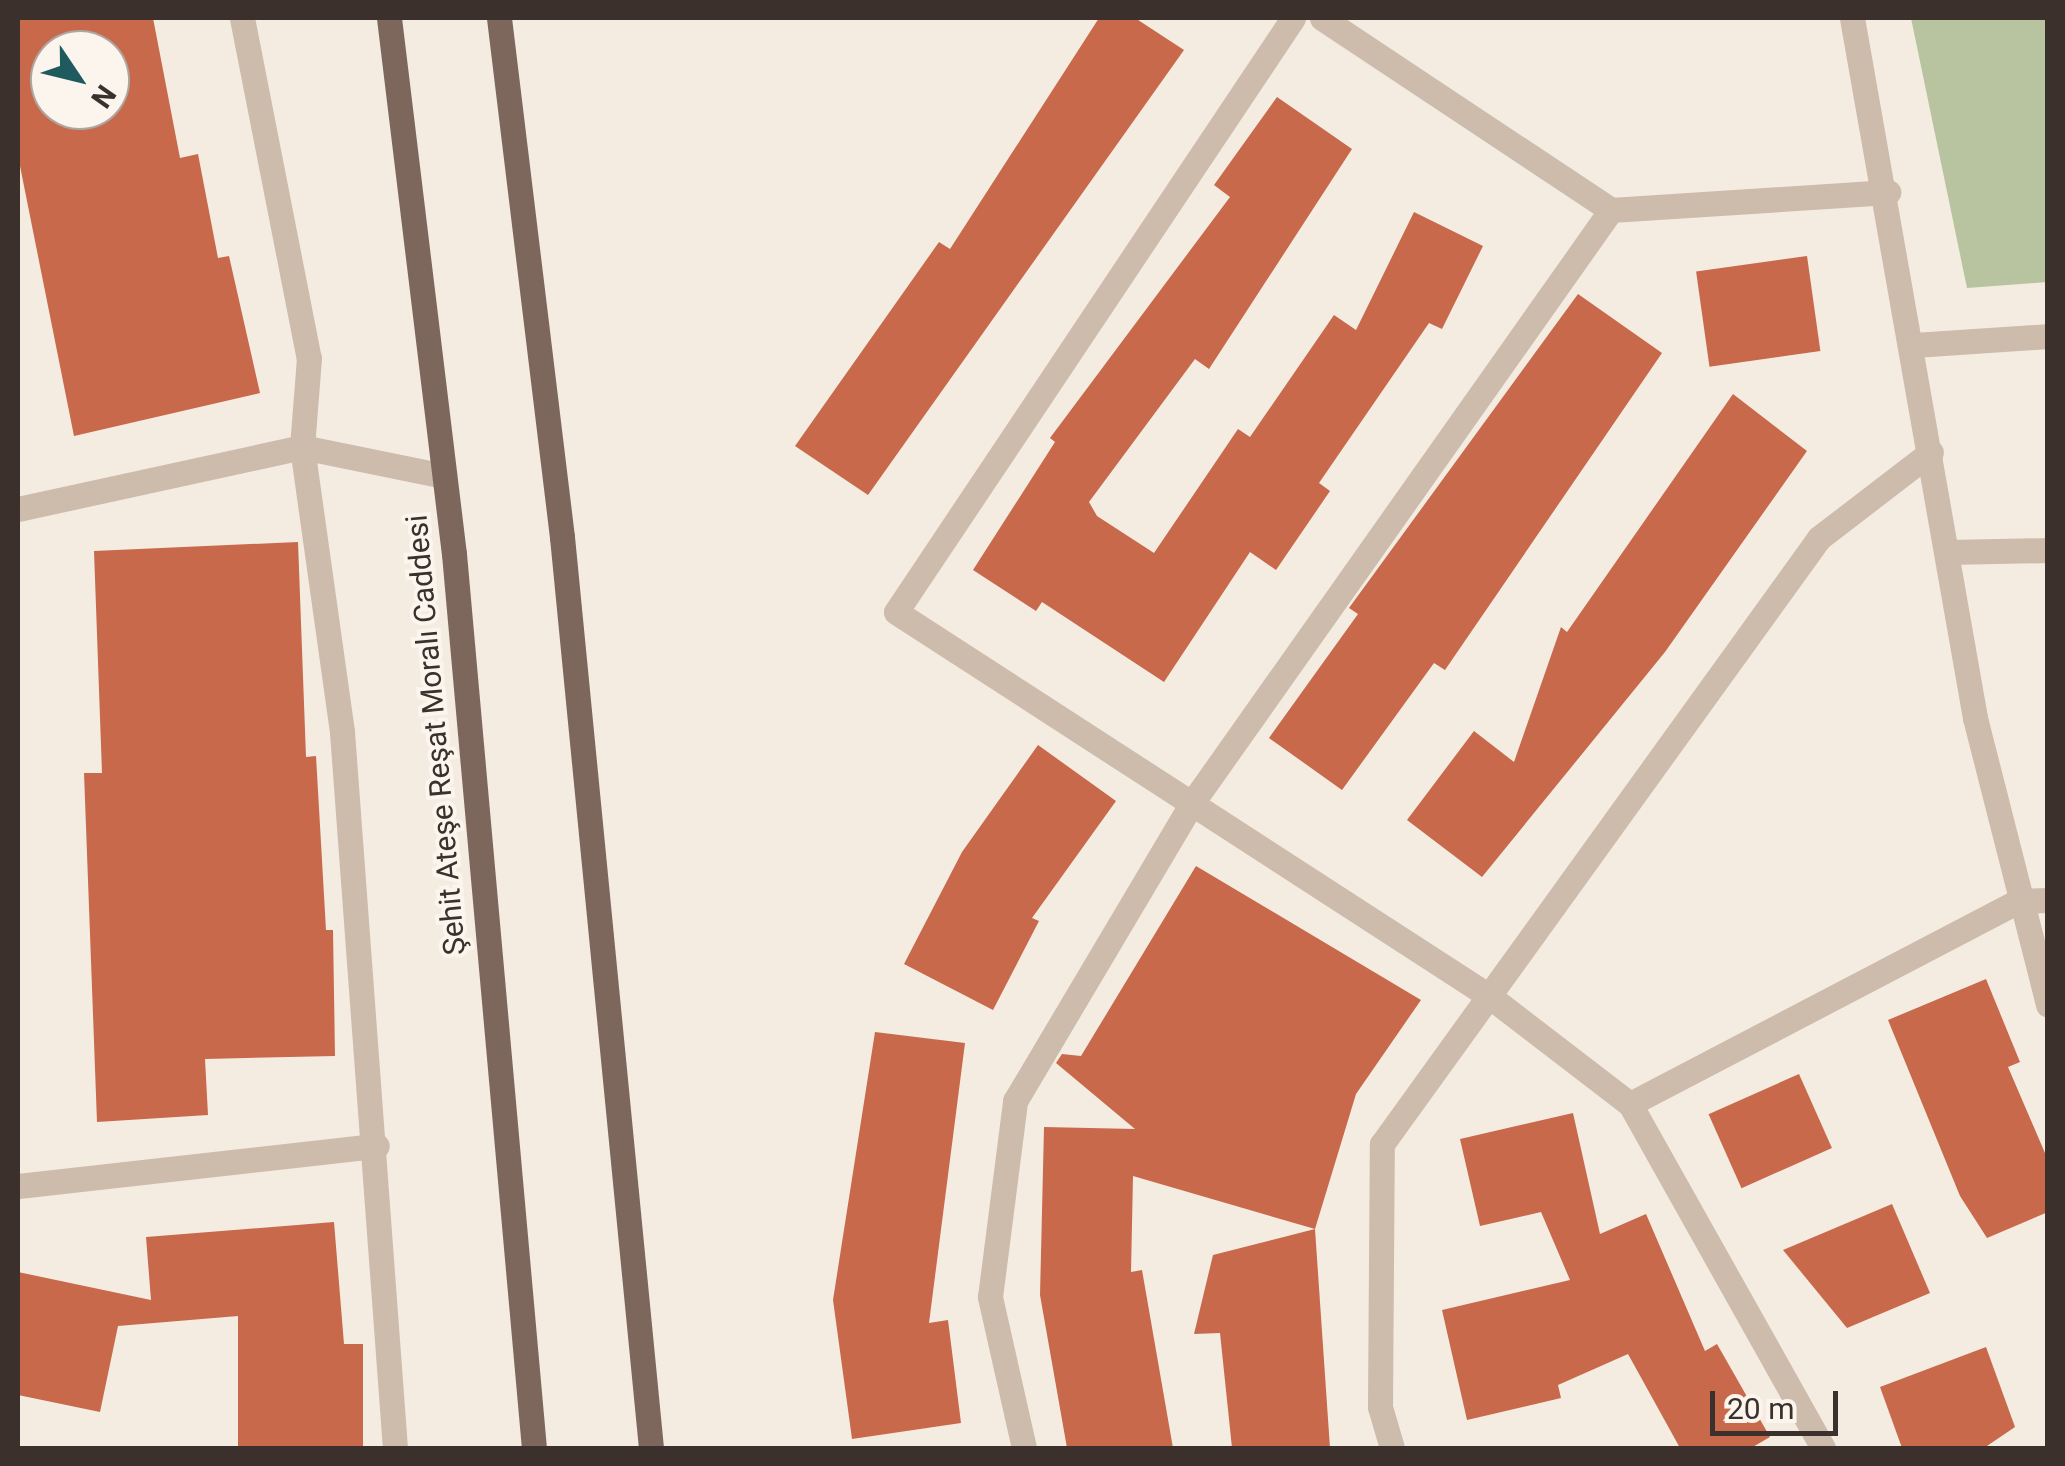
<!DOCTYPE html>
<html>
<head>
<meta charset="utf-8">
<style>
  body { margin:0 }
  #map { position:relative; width:2065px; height:1466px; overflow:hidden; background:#f4ebe1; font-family:Roboto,sans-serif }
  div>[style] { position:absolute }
  .green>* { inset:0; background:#b8c4a0 }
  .building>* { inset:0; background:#c8694b; transform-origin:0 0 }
  .minor>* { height:25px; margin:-12.5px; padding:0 12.5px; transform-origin:12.5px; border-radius:12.5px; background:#cdbbac }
  .major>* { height:25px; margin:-12.5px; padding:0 12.5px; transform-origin:12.5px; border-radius:12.5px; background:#7d675c }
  span { translate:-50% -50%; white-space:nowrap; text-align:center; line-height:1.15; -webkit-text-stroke:8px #fbf5ee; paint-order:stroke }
  .street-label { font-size:30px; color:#3b302b }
  .frame { position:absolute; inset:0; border:20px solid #3b302b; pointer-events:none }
  .north { position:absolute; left:30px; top:30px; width:100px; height:100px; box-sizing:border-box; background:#fbf5ee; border:2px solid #aea6a0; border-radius:50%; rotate:125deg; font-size:28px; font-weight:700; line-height:40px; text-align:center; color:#3b302b }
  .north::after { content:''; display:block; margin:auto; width:35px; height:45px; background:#1f5a5e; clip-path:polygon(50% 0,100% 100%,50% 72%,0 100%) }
  .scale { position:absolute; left:1710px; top:1391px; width:128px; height:45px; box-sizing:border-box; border:5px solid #3b302b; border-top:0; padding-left:12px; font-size:30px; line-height:35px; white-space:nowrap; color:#3b302b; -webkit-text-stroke:8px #fbf5ee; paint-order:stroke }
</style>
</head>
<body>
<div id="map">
  <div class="green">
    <div style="clip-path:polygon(1911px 18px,2047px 18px,2047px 282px,1967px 288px)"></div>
  </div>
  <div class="building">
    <div style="clip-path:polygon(evenodd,18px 18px,153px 18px,180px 158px,198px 154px,218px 258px,229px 256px,260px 393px,74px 436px,18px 156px,18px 18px,50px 50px,110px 50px,110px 110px,50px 110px,50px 50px)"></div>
    <div style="clip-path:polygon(1099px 18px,1135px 18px,1184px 50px,868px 495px,795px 446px,939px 242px,950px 249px)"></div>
    <div style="clip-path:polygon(1277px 97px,1352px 149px,1209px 369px,1195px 359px,1089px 502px,1097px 516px,1154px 553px,1238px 429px,1250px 437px,1334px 315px,1356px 330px,1414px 212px,1483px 246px,1442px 329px,1429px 323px,1319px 483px,1330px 491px,1276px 570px,1250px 552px,1164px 682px,1042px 602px,1036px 611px,973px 570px,1055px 442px,1050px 438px,1230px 197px,1214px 185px)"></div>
    <div style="left:1807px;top:256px;width:96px;height:112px;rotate:82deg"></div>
    <div style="clip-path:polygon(1578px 294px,1662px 353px,1445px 670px,1434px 663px,1342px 790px,1269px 738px,1358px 614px,1349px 608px)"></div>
    <div style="clip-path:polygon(1733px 394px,1807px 451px,1665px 652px,1482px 877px,1407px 820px,1474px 731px,1514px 762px,1561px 627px,1567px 632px)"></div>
    <div style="clip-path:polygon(298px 542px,306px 757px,316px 756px,326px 930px,333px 930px,335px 1056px,205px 1059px,208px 1115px,97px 1122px,84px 773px,102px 773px,94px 551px)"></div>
    <div style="clip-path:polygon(1038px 745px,1116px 801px,1032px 918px,1039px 921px,993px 1010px,904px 964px,962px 852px)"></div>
    <div style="clip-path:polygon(1196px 866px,1421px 1000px,1356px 1094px,1315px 1229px,1133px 1176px,1131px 1272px,1142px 1270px,1173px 1448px,1067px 1448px,1040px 1295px,1044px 1127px,1135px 1129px,1056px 1063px,1062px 1054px,1081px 1056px)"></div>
    <div style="clip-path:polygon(1986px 979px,2020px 1062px,2008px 1067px,2048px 1160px,2048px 1212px,1987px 1238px,1960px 1196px,1888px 1020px)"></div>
    <div style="clip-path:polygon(875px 1032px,965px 1043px,929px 1323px,948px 1320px,961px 1423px,852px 1439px,833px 1300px)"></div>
    <div style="left:1799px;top:1074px;width:81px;height:99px;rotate:66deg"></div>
    <div style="clip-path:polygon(1573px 1113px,1600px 1234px,1646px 1214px,1705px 1351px,1717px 1344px,1770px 1437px,1751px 1448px,1680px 1448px,1628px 1354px,1558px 1385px,1561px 1398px,1467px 1420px,1442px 1310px,1570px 1280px,1541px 1212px,1480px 1226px,1460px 1139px)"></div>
    <div style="clip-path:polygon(1892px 1204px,1930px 1293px,1847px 1328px,1783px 1250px)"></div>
    <div style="clip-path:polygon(334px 1222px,344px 1344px,363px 1344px,363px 1448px,238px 1448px,238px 1316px,118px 1326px,100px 1412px,18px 1395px,18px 1272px,151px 1300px,146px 1237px)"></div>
    <div style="clip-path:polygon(1315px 1229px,1330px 1448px,1232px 1448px,1220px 1333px,1194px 1334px,1213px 1255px)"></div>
    <div style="clip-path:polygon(1986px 1347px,2015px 1427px,1984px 1448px,1902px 1448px,1880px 1387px)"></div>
  </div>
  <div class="minor">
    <div style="left:242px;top:18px;width:347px;rotate:78.9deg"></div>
    <div style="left:309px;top:358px;width:89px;rotate:94.5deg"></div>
    <div style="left:302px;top:447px;width:288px;rotate:82deg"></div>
    <div style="left:342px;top:732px;width:718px;rotate:85.77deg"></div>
    <div style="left:1293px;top:18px;width:714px;rotate:123.76deg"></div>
    <div style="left:896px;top:612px;width:706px;rotate:32.93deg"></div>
    <div style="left:1489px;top:996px;width:178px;rotate:37.5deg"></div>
    <div style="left:1630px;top:1104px;width:394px;rotate:60.7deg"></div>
    <div style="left:1322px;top:18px;width:347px;rotate:33.6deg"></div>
    <div style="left:1852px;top:18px;width:711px;rotate:80.03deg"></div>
    <div style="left:1975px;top:718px;width:296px;rotate:75.7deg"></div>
    <div style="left:1914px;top:345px;width:134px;rotate:-3.8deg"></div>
    <div style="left:18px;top:509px;width:291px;rotate:-12.3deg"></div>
    <div style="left:302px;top:447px;width:145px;rotate:11.5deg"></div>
    <div style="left:1948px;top:552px;width:100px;rotate:-1.1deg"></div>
    <div style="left:1630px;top:1104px;width:439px;rotate:-27.6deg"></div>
    <div style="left:2019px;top:901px;width:29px;rotate:-2deg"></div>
    <div style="left:18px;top:1186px;width:361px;rotate:-6.4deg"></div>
    <div style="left:1024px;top:1448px;width:155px;rotate:-102.7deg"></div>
    <div style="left:990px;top:1297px;width:198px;rotate:-82.7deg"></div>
    <div style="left:1015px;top:1101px;width:347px;rotate:-59.3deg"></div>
    <div style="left:1192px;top:803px;width:726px;rotate:-54.76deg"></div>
    <div style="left:1611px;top:210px;width:278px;rotate:-3.7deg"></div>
    <div style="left:1392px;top:1448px;width:43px;rotate:-106.3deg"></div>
    <div style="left:1380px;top:1407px;width:263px;rotate:-89.6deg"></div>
    <div style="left:1382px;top:1144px;width:747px;rotate:-54.2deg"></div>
    <div style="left:1819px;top:538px;width:141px;rotate:-37.5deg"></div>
  </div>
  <div class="major">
    <div style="left:389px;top:18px;width:540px;rotate:83.09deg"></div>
    <div style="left:454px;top:554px;width:898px;rotate:84.89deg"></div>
    <div style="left:499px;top:18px;width:523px;rotate:83.08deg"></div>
    <div style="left:562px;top:537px;width:915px;rotate:84.42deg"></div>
  </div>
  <div class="street-label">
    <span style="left:436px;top:735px;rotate:-95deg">Şehit Ateşe Reşat Moralı Caddesi</span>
  </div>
  <div class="frame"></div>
  <div class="north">N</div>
  <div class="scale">20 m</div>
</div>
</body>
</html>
